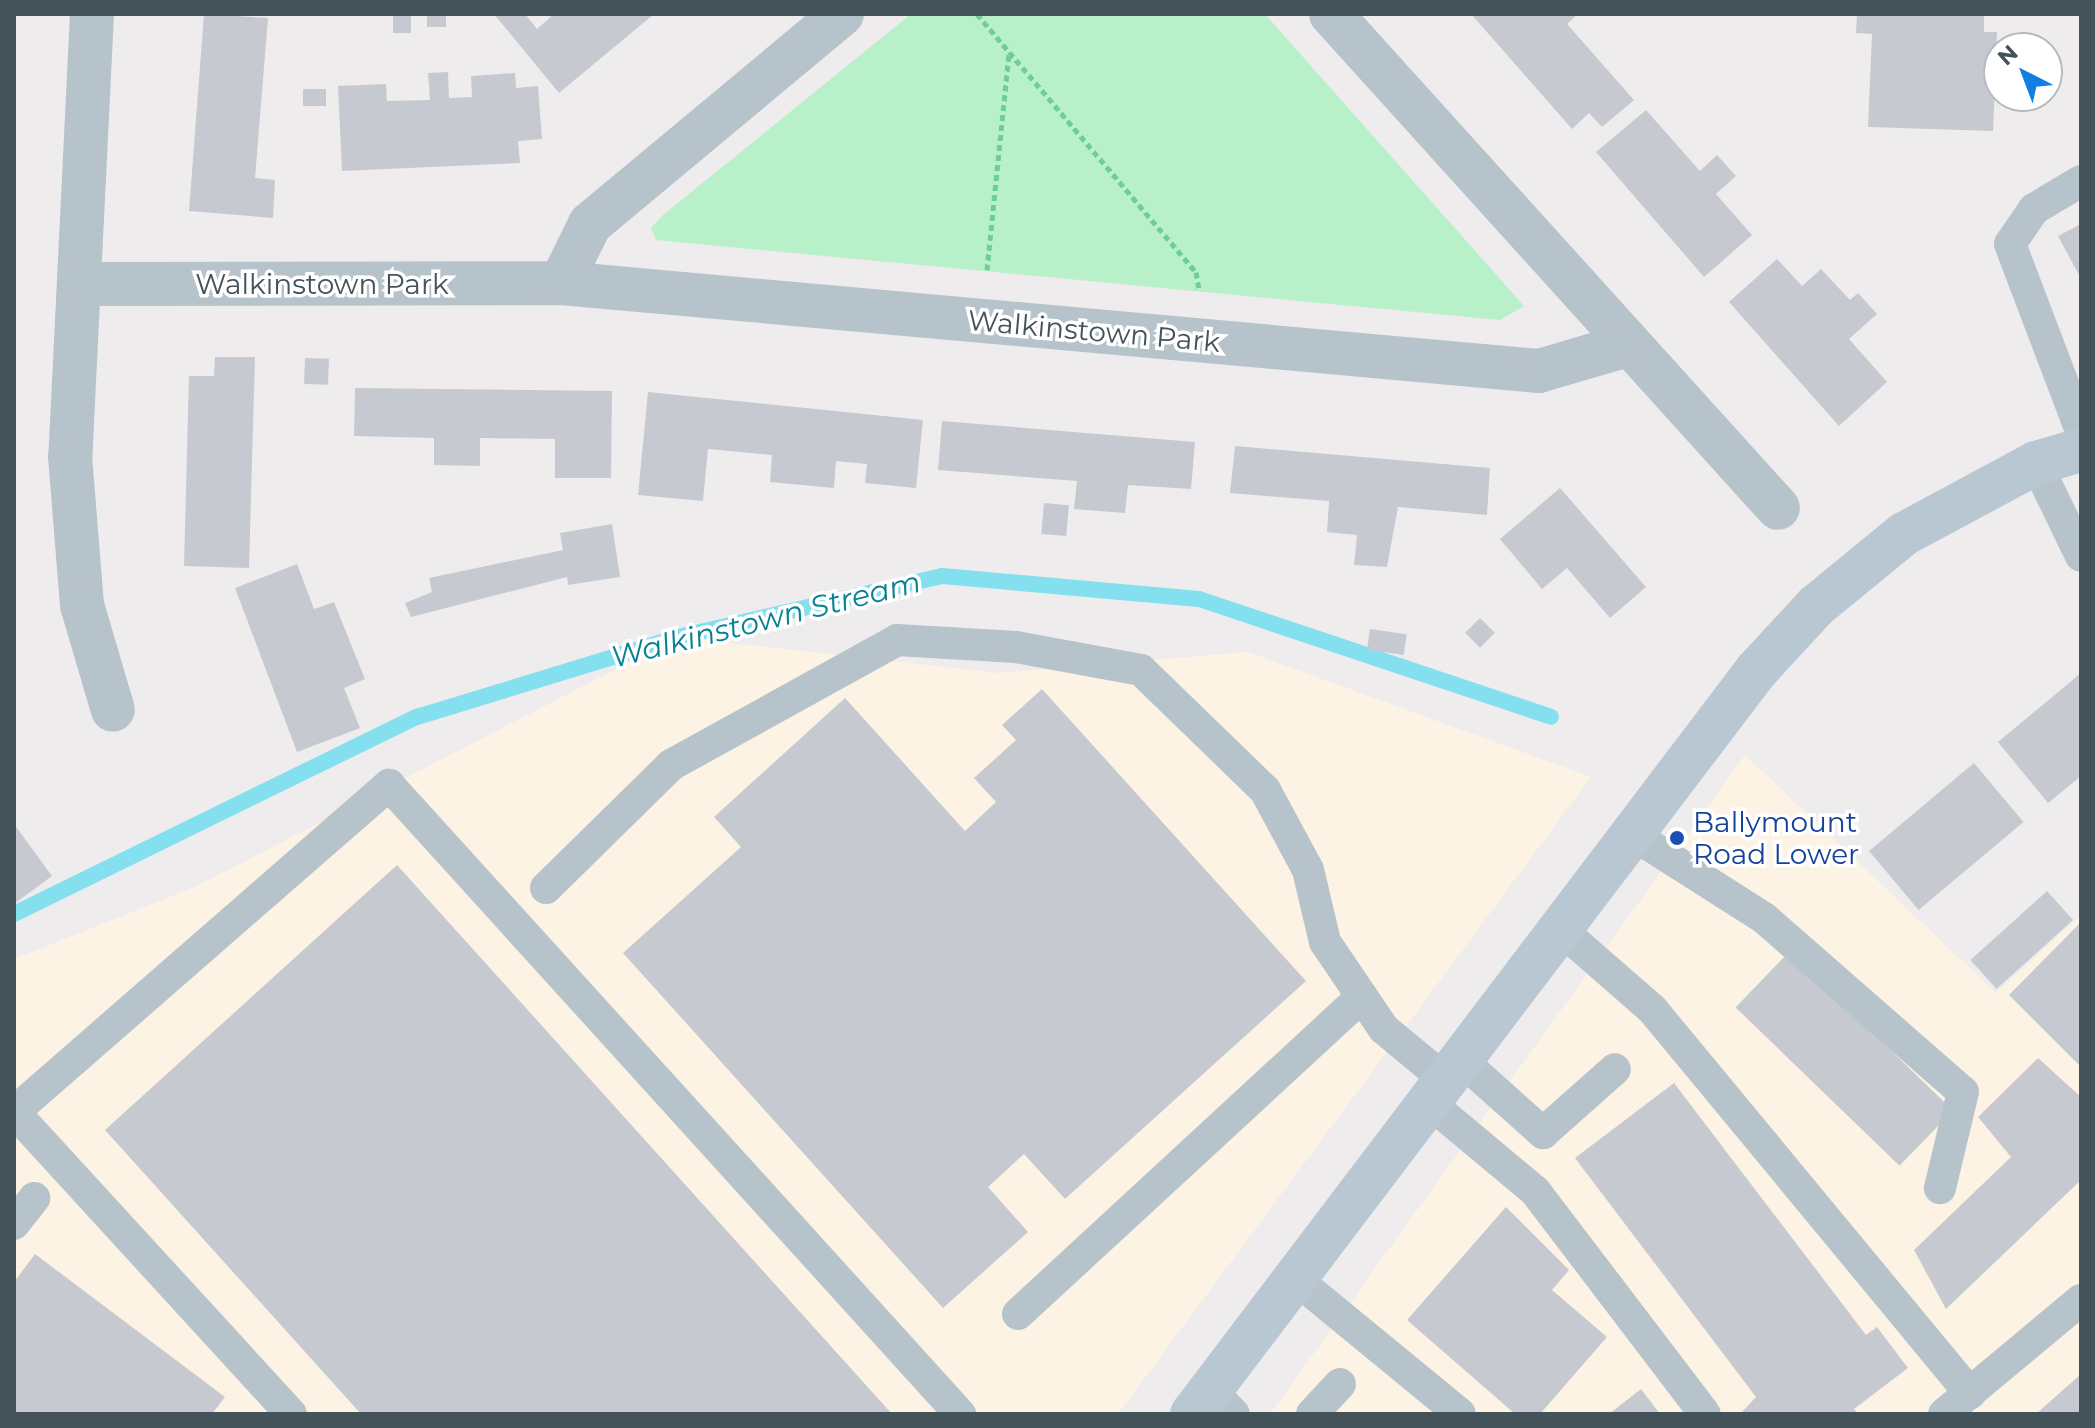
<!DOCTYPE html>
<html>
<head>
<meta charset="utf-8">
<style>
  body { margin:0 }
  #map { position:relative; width:2095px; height:1428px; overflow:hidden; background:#efeced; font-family:Montserrat,sans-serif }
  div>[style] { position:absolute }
  .commercial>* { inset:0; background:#fcf3e4 }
  .green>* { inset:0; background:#b8f0c9 }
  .stream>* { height:16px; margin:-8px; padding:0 8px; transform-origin:8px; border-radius:8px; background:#84e0ee }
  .building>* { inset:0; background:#c6cad0; transform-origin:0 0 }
  .path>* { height:5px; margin-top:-2.5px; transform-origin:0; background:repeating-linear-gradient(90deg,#6fce98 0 6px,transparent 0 10px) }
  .lane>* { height:32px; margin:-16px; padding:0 16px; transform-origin:16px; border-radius:16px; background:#b7c3ca }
  .street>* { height:44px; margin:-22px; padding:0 22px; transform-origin:22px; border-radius:22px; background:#b7c3ca }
  .secondary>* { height:44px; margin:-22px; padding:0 22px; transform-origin:22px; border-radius:22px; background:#b9c7d2 }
  .dots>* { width:22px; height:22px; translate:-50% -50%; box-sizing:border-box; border:4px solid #fff; border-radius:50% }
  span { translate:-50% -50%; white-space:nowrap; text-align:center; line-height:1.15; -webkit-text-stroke:7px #fff; paint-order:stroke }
  .street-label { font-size:28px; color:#44525a }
  .transit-label { font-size:28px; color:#164399 }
  .left { translate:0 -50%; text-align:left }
  .water-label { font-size:30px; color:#098193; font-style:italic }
  .frame { position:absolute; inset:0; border:16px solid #44525a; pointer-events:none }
  .north { position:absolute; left:1983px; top:32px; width:80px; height:80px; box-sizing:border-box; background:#fff; border:2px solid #b4babd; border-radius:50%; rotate:318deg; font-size:22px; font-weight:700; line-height:32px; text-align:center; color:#44525a }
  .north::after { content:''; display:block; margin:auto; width:28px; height:36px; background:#137ee2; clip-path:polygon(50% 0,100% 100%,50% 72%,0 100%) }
</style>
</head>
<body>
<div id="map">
  <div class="commercial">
    <div style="clip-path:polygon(678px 637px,998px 673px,1248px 652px,1591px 777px,1118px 1414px,14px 1414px,14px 959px,195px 887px)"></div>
    <div style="clip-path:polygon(1745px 755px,1996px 993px,2081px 915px,2081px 1414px,1270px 1414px)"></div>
  </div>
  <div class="green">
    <div style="clip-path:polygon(911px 14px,1265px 14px,1524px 306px,1500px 320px,656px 240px,651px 228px,663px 215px)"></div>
  </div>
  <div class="stream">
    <div style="left:14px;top:914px;width:449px;rotate:-26.1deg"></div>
    <div style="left:417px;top:717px;width:273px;rotate:-17deg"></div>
    <div style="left:678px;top:637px;width:271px;rotate:-13deg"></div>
    <div style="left:942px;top:576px;width:258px;rotate:5.1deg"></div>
    <div style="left:1199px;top:599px;width:371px;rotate:18.5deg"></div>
  </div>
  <div class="building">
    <div style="clip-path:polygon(204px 14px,268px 18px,255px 178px,275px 180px,273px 218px,189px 211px)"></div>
    <div style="left:393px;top:14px;width:18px;height:19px"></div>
    <div style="left:427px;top:14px;width:19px;height:13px"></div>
    <div style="clip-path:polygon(494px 14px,525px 14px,537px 29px,554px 14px,654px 14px,559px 93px)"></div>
    <div style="clip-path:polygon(1471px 14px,1578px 14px,1567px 24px,1634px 100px,1602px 127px,1589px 113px,1572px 129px)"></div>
    <div style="clip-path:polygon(1857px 14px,1984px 14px,1984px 32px,1997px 32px,1993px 131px,1868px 127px,1872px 34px,1856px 33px)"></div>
    <div style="clip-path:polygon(448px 72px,449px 98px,472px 97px,471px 76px,515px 73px,516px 88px,538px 86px,542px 139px,518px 141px,520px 163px,342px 171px,338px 86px,386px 84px,387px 101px,430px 100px,428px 73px)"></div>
    <div style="left:303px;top:89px;width:23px;height:17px"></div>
    <div style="clip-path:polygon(1646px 110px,1700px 171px,1717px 155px,1736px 176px,1716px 194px,1752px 235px,1704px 277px,1596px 152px)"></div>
    <div style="clip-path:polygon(2081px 224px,2081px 279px,2058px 236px)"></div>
    <div style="clip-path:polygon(1777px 259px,1802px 286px,1821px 269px,1850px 300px,1858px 293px,1877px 314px,1849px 339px,1887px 382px,1839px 426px,1729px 302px)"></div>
    <div style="clip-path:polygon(215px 357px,255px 357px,249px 568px,184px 566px,189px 376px,214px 376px)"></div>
    <div style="left:305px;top:358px;width:24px;height:26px;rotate:2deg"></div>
    <div style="clip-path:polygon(355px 388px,612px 391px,611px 478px,555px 478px,555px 439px,480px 438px,480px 466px,434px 465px,434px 438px,354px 436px)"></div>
    <div style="clip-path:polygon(648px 392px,923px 420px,916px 488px,865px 483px,867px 464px,836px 461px,834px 488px,770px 482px,772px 455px,708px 449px,703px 501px,638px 495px)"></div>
    <div style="clip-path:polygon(942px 421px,1195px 442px,1191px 489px,1128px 485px,1125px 513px,1074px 509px,1077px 481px,938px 470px)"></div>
    <div style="clip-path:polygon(1235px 446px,1490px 468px,1487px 515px,1398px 507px,1387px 567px,1354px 565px,1357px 535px,1327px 532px,1329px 501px,1230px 493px)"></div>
    <div style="clip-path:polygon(1560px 488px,1646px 587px,1610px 618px,1567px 568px,1542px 589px,1500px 539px)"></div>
    <div style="left:1044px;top:503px;width:25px;height:31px;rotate:5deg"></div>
    <div style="clip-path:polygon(612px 524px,620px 577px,568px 585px,567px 577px,411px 617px,405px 603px,432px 592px,429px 578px,563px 550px,560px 533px)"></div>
    <div style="clip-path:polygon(297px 564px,314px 609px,334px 602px,365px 679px,344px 688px,360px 728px,297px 752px,235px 588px)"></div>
    <div style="left:1480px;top:618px;width:21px;height:21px;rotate:45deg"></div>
    <div style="left:1370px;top:629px;width:37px;height:21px;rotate:8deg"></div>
    <div style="clip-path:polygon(2081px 673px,2081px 776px,2048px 803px,1998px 742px)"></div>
    <div style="clip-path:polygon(1042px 689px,1306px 981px,1065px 1199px,1024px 1154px,988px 1187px,1028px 1232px,943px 1308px,623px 953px,741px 847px,714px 817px,845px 698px,965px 831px,996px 802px,974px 778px,1016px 740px,1002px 725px)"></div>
    <div style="left:1974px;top:763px;width:77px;height:137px;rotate:50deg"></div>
    <div style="clip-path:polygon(14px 824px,52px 876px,14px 904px)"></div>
    <div style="clip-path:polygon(397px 865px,892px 1414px,361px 1414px,105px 1130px)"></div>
    <div style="left:2047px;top:891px;width:39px;height:103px;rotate:48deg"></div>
    <div style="clip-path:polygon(2081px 922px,2081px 1067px,2009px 995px)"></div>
    <div style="left:1789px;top:952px;width:228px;height:77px;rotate:44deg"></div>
    <div style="clip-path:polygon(2038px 1058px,2081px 1097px,2081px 1180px,1946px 1309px,1914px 1250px,2011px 1157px,1978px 1117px)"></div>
    <div style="clip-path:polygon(1674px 1083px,1866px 1335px,1877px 1327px,1908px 1368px,1854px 1409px,1858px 1414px,1740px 1414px,1756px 1397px,1575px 1158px)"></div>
    <div style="clip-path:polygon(1506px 1207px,1569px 1270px,1552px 1290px,1607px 1337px,1540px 1414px,1515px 1414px,1407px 1320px)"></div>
    <div style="clip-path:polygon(35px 1254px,225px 1397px,212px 1414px,14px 1414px,14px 1282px)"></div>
    <div style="clip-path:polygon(2081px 1374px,2081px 1414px,2036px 1414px)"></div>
    <div style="clip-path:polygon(1641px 1389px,1660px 1414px,1609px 1414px)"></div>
  </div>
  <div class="path">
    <div style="left:977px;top:14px;width:338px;rotate:49.7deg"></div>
    <div style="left:1196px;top:272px;width:17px;rotate:80deg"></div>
    <div style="left:987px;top:270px;width:218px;rotate:-84.2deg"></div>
  </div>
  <div class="lane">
    <div style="left:2081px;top:181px;width:55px;rotate:149.2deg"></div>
    <div style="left:2034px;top:209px;width:42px;rotate:124.4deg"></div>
    <div style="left:2010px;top:244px;width:200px;rotate:69.2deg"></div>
    <div style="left:2036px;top:463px;width:103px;rotate:64.2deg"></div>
    <div style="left:1632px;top:834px;width:156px;rotate:32.5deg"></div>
    <div style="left:1764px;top:918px;width:264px;rotate:41.2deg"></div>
    <div style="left:1963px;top:1092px;width:99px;rotate:103.5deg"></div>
    <div style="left:546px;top:888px;width:175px;rotate:-44.5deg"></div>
    <div style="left:671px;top:765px;width:258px;rotate:-28.9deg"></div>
    <div style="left:897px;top:640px;width:119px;rotate:3.4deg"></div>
    <div style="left:1016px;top:647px;width:127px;rotate:10.4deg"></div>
    <div style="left:1141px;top:670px;width:173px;rotate:44.1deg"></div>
    <div style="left:1265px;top:790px;width:91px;rotate:61.7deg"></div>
    <div style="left:1308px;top:870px;width:74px;rotate:76.7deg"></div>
    <div style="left:1325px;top:942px;width:105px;rotate:55.9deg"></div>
    <div style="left:1384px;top:1029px;width:75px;rotate:39.6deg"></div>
    <div style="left:1559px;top:928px;width:123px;rotate:41.1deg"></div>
    <div style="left:1652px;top:1009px;width:499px;rotate:50.4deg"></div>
    <div style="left:1459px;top:1058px;width:113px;rotate:41.8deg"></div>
    <div style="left:1543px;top:1133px;width:96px;rotate:-41.6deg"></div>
    <div style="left:1426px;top:1100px;width:142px;rotate:39.9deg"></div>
    <div style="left:1535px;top:1191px;width:280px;rotate:52.7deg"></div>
    <div style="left:14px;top:1224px;width:33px;rotate:-52deg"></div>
    <div style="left:1292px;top:1276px;width:217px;rotate:39.4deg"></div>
    <div style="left:1018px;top:1314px;width:468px;rotate:-42.7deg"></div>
    <div style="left:1209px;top:1389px;width:35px;rotate:45deg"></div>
    <div style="left:291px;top:1414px;width:410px;rotate:-132.5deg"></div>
    <div style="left:14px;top:1112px;width:498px;rotate:-41.1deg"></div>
    <div style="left:389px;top:785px;width:850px;rotate:47.77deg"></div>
    <div style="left:1312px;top:1414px;width:41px;rotate:-47deg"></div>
    <div style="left:1944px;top:1414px;width:178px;rotate:-39.8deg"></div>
  </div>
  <div class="street">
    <div style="left:92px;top:14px;width:443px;rotate:92.8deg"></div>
    <div style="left:70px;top:456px;width:149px;rotate:85.4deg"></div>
    <div style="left:82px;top:605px;width:109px;rotate:73.6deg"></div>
    <div style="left:1331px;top:14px;width:666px;rotate:47.86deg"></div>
    <div style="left:561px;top:283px;width:66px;rotate:-63.8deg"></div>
    <div style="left:590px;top:224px;width:328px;rotate:-39.8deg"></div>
    <div style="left:82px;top:284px;width:479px;rotate:-0.1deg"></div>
    <div style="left:561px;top:283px;width:982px;rotate:5.14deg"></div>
    <div style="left:1539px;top:371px;width:89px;rotate:-16.4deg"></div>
  </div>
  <div class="secondary">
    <div style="left:1192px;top:1414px;width:933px;rotate:-52.8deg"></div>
    <div style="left:1756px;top:671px;width:88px;rotate:-47.3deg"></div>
    <div style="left:1816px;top:606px;width:114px;rotate:-39.3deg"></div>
    <div style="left:1904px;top:534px;width:150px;rotate:-28.3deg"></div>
    <div style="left:2036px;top:463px;width:47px;rotate:-16.1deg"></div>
  </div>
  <div class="dots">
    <div style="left:1677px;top:838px;background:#1a4fb4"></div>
  </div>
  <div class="street-label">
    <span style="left:322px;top:284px">Walkinstown Park</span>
    <span style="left:1094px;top:331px;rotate:5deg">Walkinstown Park</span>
  </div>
  <div class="transit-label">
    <span class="left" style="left:1693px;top:838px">Ballymount<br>Road Lower</span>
  </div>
  <div class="water-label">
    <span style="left:766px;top:620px;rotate:-14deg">Walkinstown Stream</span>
  </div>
  <div class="frame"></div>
  <div class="north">N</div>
</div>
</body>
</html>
